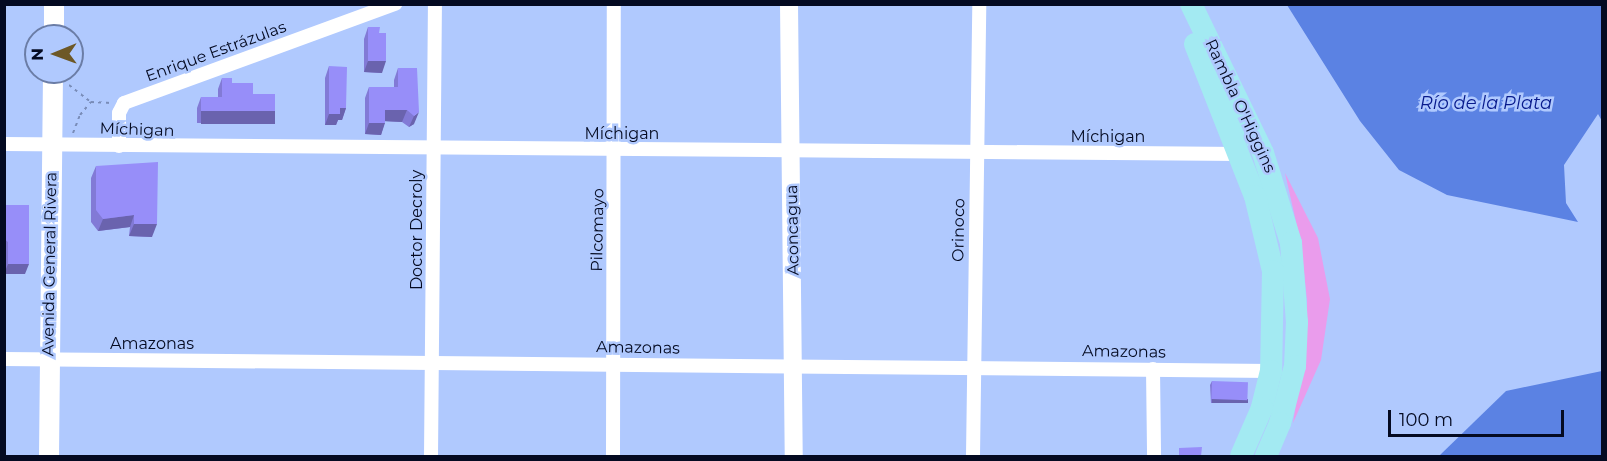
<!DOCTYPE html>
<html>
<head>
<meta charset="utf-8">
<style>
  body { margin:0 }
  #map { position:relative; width:1607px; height:461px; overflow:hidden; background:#b0c9fe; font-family:Montserrat,sans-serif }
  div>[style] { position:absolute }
  .green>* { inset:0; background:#ea9cec }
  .water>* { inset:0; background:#5b82e3 }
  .path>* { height:2px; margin-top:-1px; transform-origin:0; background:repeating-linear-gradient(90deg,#798cb8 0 3px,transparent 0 7.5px) }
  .minor>* { height:14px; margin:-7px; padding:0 7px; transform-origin:7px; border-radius:7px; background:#fff }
  .tertiary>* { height:18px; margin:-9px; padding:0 9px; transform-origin:9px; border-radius:9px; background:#fff }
  .secondary>* { height:20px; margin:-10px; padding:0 10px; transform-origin:10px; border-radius:10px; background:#fff }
  .primary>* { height:22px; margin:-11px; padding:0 11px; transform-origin:11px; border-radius:11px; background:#a3eaf2 }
  .wall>* { inset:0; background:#827ad6 }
  .shaded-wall>* { inset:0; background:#6a63ae; transform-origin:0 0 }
  .building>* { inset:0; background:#978ef9; transform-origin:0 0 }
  span { translate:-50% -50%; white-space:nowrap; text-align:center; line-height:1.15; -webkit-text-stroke:5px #b0c9fe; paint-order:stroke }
  .street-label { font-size:16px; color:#040a21 }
  .water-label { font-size:18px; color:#071a8c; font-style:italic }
  .frame { position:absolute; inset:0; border:6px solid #040a21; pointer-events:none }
  .north { position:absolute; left:24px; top:24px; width:60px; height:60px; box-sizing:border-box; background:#b0c9fe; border:2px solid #6b7da6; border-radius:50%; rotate:269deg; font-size:16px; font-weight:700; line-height:24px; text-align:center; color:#040a21 }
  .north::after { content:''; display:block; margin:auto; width:21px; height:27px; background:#6d5827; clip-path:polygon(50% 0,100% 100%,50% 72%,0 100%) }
  .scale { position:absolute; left:1388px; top:410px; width:176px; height:27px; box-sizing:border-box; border:3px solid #040a21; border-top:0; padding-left:8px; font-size:18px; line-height:21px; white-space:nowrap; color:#040a21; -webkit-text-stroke:4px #b0c9fe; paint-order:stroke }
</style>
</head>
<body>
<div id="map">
  <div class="green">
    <div style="clip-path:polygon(1285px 173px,1318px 238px,1330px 299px,1321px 360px,1293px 423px,1307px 334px,1307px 300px,1301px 244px)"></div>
  </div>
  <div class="water">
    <div style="clip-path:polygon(1287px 5px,1602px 5px,1602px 121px,1598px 114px,1564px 165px,1566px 203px,1578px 222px,1447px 195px,1399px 170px,1360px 121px)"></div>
    <div style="clip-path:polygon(1602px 371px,1602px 456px,1439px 456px,1506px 391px)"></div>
  </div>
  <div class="path">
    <div style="left:69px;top:85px;width:28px;rotate:38deg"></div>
    <div style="left:91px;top:102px;width:21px;rotate:3deg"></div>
    <div style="left:73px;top:133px;width:19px;rotate:-69deg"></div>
    <div style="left:80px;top:115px;width:17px;rotate:-50deg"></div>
  </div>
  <div class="minor">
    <div style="left:4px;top:144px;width:1236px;rotate:0.46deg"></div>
    <div style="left:119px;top:146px;width:33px;rotate:-90deg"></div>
    <div style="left:119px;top:113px;width:11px;rotate:-63deg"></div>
    <div style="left:124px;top:103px;width:289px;rotate:-20.1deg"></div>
    <div style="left:4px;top:359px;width:1267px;rotate:0.54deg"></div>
    <div style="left:1153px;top:369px;width:87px;rotate:89.3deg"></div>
    <div style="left:431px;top:456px;width:452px;rotate:-89.5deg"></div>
    <div style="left:613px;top:456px;width:452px;rotate:-89.9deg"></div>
    <div style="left:973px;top:456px;width:452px;rotate:-89.2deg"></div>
  </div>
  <div class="tertiary">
    <div style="left:789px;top:4px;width:452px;rotate:89.4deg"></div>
  </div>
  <div class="secondary">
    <div style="left:54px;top:36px;width:32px;rotate:-90deg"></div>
    <div style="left:49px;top:456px;width:384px;rotate:-89.4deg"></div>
  </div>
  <div class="primary">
    <div style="left:1191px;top:4px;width:165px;rotate:64.2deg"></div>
    <div style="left:1263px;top:153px;width:94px;rotate:72.7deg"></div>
    <div style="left:1291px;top:243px;width:79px;rotate:85.7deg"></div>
    <div style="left:1297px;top:322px;width:44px;rotate:92.6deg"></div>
    <div style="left:1295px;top:366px;width:59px;rotate:104.7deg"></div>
    <div style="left:1280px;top:423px;width:36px;rotate:113deg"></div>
    <div style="left:1195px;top:44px;width:163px;rotate:68.5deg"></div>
    <div style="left:1255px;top:196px;width:77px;rotate:76.5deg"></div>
    <div style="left:1273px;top:271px;width:100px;rotate:91.1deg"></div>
    <div style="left:1271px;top:371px;width:38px;rotate:104deg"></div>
    <div style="left:1262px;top:408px;width:52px;rotate:113.6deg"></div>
  </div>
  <div class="wall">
    <div style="clip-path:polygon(368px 27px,382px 73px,364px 72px,364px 39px)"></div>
    <div style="clip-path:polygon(329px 66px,346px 108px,342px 120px,338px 120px,336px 125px,325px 125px,325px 78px)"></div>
    <div style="clip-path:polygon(398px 68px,417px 68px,414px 124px,409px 127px,402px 122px,385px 121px,381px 135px,365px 134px,365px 98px,369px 87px,394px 87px,394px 80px)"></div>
    <div style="clip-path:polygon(222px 78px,253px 94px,271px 123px,197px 123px,197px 108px,201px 97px,218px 97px,218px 89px)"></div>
    <div style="clip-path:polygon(96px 166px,152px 237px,129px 236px,130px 227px,98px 231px,91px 222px,91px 178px)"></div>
    <div style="clip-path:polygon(6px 205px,25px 274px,4px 274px,4px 209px)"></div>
    <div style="clip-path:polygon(1212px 381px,1247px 403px,1211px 403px,1210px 385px)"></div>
  </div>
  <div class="shaded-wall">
    <div style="clip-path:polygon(368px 61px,386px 61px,382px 73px,364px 72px)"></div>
    <div style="clip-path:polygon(340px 108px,346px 108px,342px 120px,338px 120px,336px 125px,325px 125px,329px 114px)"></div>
    <div style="clip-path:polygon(385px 110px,407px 110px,402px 122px,381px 121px)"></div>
    <div style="left:201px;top:111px;width:74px;height:13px"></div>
    <div style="clip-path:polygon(419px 112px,414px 124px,409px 127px,414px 116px)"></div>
    <div style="clip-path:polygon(369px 123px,385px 123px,381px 135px,365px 134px)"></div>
    <div style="clip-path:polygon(134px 215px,130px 227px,98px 231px,103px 219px)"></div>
    <div style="clip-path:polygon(134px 224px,157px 224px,152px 237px,129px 236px)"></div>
    <div style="clip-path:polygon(8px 264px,29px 264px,25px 274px,4px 274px)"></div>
    <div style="left:1212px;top:399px;width:36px;height:4px"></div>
  </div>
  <div class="building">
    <div style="clip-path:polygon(368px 27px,380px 27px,379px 33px,386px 33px,386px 61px,368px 61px)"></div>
    <div style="clip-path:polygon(329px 66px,347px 67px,346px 108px,340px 108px,340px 114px,329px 114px)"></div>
    <div style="clip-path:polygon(398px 68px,417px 68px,419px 112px,414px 116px,407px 110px,385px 110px,385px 123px,369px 123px,369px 87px,398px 87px)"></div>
    <div style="clip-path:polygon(222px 78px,232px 78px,232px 83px,253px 83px,253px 94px,275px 94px,275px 111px,201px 111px,201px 97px,222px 97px)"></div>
    <div style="clip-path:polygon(158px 162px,157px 224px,134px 224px,134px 215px,103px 219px,96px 210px,96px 166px)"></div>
    <div style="clip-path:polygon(6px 205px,29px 205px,29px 264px,8px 264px,8px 242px,4px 239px)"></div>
    <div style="left:1212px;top:381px;width:36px;height:18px;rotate:2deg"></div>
    <div style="clip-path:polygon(1202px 447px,1201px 456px,1179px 456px,1179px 448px)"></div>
  </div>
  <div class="street-label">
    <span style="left:216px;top:52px;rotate:-20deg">Enrique Estrázulas</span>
    <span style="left:1240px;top:106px;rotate:65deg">Rambla O'Higgins</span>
    <span style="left:137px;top:130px;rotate:2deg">Míchigan</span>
    <span style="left:622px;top:134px">Míchigan</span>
    <span style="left:1108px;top:137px">Míchigan</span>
    <span style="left:417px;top:230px;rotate:-90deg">Doctor Decroly</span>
    <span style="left:598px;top:230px;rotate:-89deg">Pilcomayo</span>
    <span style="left:793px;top:230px;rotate:-91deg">Aconcagua</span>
    <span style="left:959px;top:230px;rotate:-89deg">Orinoco</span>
    <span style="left:50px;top:264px;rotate:-89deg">Avenida General Rivera</span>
    <span style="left:152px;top:344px">Amazonas</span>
    <span style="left:638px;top:348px;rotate:1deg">Amazonas</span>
    <span style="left:1124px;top:352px;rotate:1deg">Amazonas</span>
  </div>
  <div class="water-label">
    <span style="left:1486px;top:103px">Río de la Plata</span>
  </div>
  <div class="frame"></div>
  <div class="north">N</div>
  <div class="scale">100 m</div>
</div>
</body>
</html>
